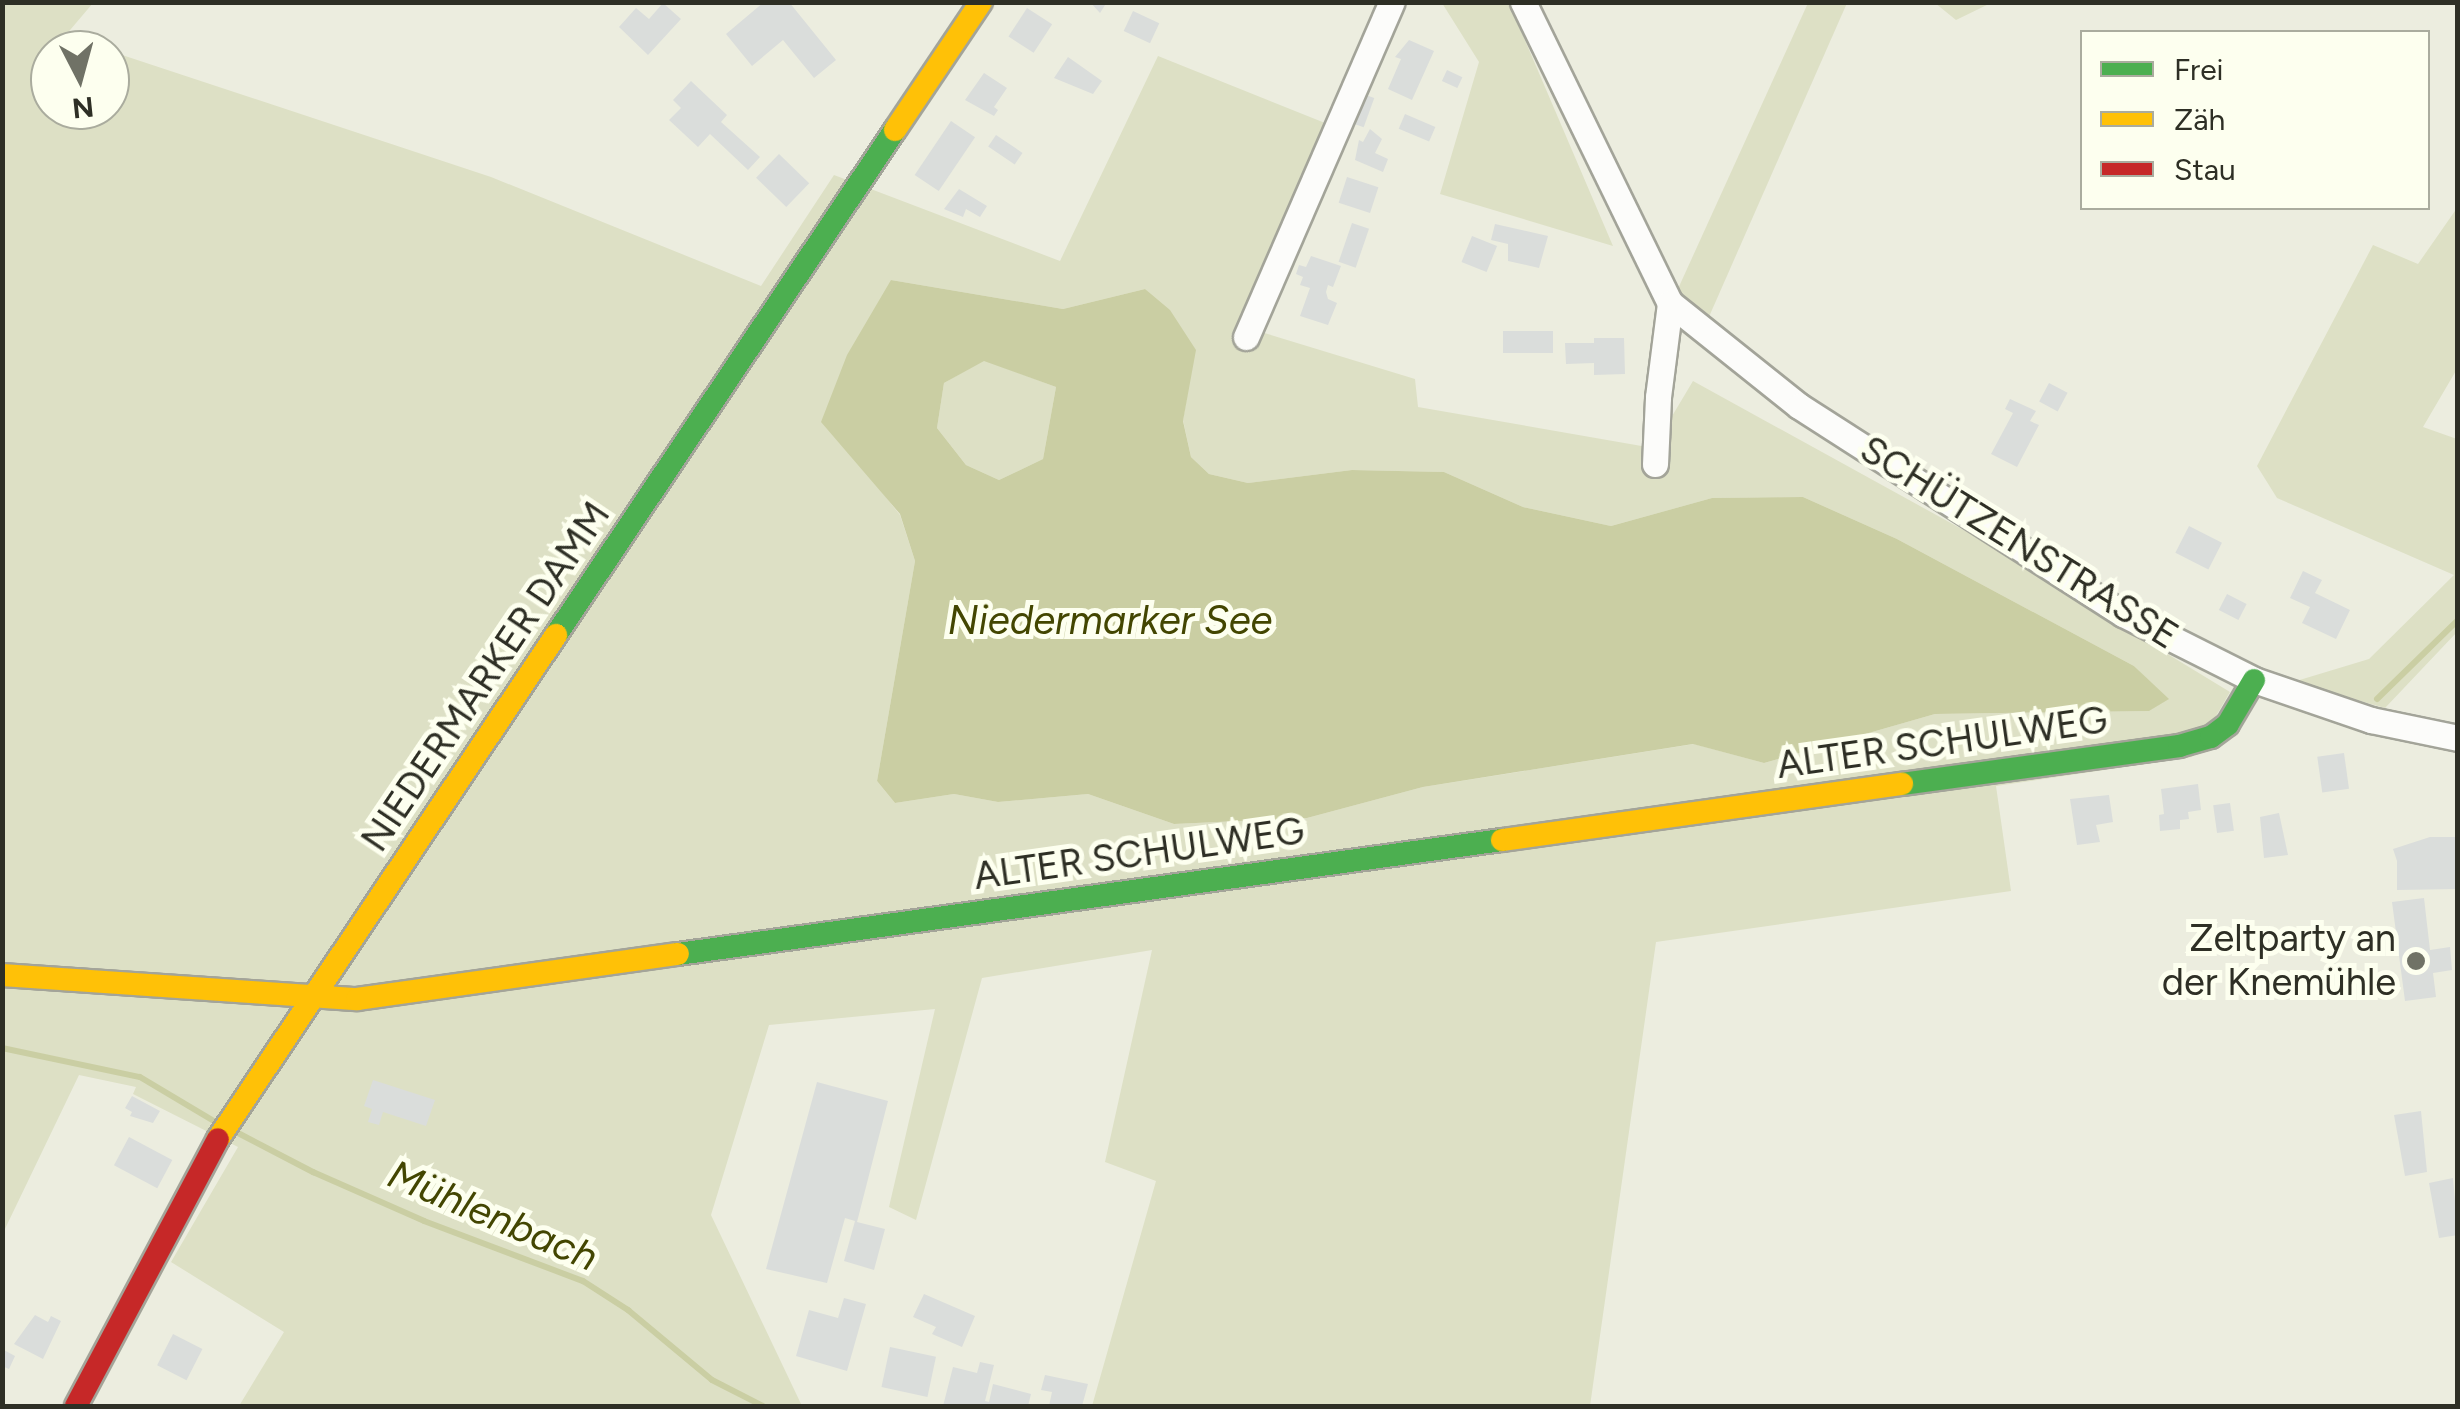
<!DOCTYPE html>
<html>
<head>
<meta charset="utf-8">
<style>
  body { margin:0 }
  #map { position:relative; width:2460px; height:1409px; overflow:hidden; background:#eceddf; font-family:Figtree,sans-serif }
  div>[style] { position:absolute }
  .green>* { inset:0; background:#dde0c5 }
  .water>* { inset:0; background:#cacea3 }
  .stream>* { height:6px; margin:-3px; padding:0 3px; transform-origin:3px; border-radius:3px; background:#cacea3 }
  .building>* { inset:0; background:#dadddb; transform-origin:0 0 }
  .roads { filter:drop-shadow(2px 0 #a3a499) drop-shadow(-2px 0 #a3a499) drop-shadow(0 2px #a3a499) drop-shadow(0 -2px #a3a499) }
  .street>* { height:25px; margin:-12.5px; padding:0 12.5px; transform-origin:12.5px; border-radius:12.5px; background:#fcfcfa }
  .fast>* { height:22px; margin:-11px; padding:0 11px; transform-origin:11px; border-radius:11px; background:#4caf50 }
  .slow>* { height:22px; margin:-11px; padding:0 11px; transform-origin:11px; border-radius:11px; background:#ffc107 }
  .jam>* { height:22px; margin:-11px; padding:0 11px; transform-origin:11px; border-radius:11px; background:#c62828 }
  .dots>* { width:28px; height:28px; translate:-50% -50%; box-sizing:border-box; border:5px solid #fdffef; border-radius:50% }
  span { translate:-50% -50%; white-space:nowrap; text-align:center; line-height:1.15; -webkit-text-stroke:10px #fdffef; paint-order:stroke }
  .street-label { font-size:38px; color:#2e2f25 }
  .poi-label { font-size:38px; color:#2e2f25 }
  .right { translate:-100% -50%; text-align:right }
  .water-label { font-size:40px; color:#434601; font-style:italic }
  .frame { position:absolute; inset:0; border:5px solid #2e2f25; pointer-events:none }
  .legend { position:absolute; left:2080px; top:30px; width:350px; height:180px; box-sizing:border-box; background:#fdffef; border:2px solid #aaac9e; margin:0; padding:12px 18px; list-style:none; font-size:30px; color:#2e2f25 }
  .legend li { display:flex; align-items:center; gap:20px; height:50px }
  .legend b { width:50px; border:2px solid #aaac9e }
  .north { position:absolute; left:30px; top:30px; width:100px; height:100px; box-sizing:border-box; background:#fdffef; border:2px solid #aaac9e; border-radius:50%; rotate:174deg; font-size:28px; font-weight:700; line-height:40px; text-align:center; color:#2e2f25 }
  .north::after { content:''; display:block; margin:auto; width:35px; height:45px; background:#707266; clip-path:polygon(50% 0,100% 100%,50% 72%,0 100%) }
</style>
</head>
<body>
<div id="map">
  <div class="green">
    <div style="clip-path:polygon(evenodd,3px 3px,93px 3px,65px 36px,107px 50px,50px 50px,50px 110px,110px 110px,110px 51px,491px 177px,761px 286px,834px 175px,1060px 261px,1158px 56px,1325px 123px,1238px 325px,1415px 379px,1418px 407px,1653px 448px,1693px 381px,1969px 533px,2230px 692px,2192px 757px,1996px 786px,2011px 891px,1656px 942px,1590px 1406px,1092px 1406px,1156px 1181px,1105px 1162px,1152px 950px,982px 978px,916px 1220px,889px 1207px,935px 1009px,769px 1025px,711px 1215px,802px 1406px,239px 1406px,284px 1332px,171px 1262px,238px 1147px,133px 1094px,136px 1087px,79px 1075px,3px 1233px,3px 3px,891px 280px,1063px 309px,1145px 289px,1195px 349px,1183px 420px,1191px 457px,1209px 474px,1248px 483px,1352px 470px,1444px 472px,1523px 507px,1611px 526px,1712px 498px,1803px 497px,1897px 539px,2134px 666px,2168px 699px,2148px 711px,1935px 714px,1764px 763px,1694px 744px,1423px 787px,1307px 818px,1174px 824px,1088px 794px,998px 802px,954px 794px,895px 803px,877px 781px,915px 561px,900px 515px,869px 476px,891px 280px)"></div>
    <div style="clip-path:polygon(1442px 3px,1509px 3px,1613px 246px,1440px 194px,1479px 62px)"></div>
    <div style="clip-path:polygon(1808px 3px,1847px 3px,1708px 319px,1677px 291px)"></div>
    <div style="clip-path:polygon(1935px 3px,1991px 3px,1956px 20px)"></div>
    <div style="clip-path:polygon(2457px 208px,2457px 369px,2423px 427px,2457px 439px,2457px 632px,2385px 708px,2293px 682px,2369px 659px,2454px 575px,2277px 498px,2257px 466px,2373px 245px,2418px 264px)"></div>
    <div style="clip-path:polygon(984px 360px,1056px 387px,1043px 459px,999px 480px,966px 465px,937px 428px,944px 383px)"></div>
  </div>
  <div class="water">
    <div style="clip-path:polygon(evenodd,891px 280px,1063px 309px,1145px 289px,1170px 310px,1196px 350px,1183px 421px,1191px 457px,1209px 474px,1248px 483px,1352px 470px,1444px 472px,1523px 507px,1611px 526px,1712px 498px,1803px 497px,1897px 539px,2134px 666px,2169px 699px,2149px 711px,1935px 714px,1764px 763px,1693px 744px,1423px 787px,1307px 818px,1174px 824px,1088px 794px,998px 802px,954px 794px,895px 803px,877px 781px,915px 561px,900px 514px,821px 422px,847px 355px,891px 280px,984px 361px,1056px 387px,1043px 459px,999px 480px,966px 465px,937px 428px,944px 383px,984px 361px)"></div>
  </div>
  <div class="stream">
    <div style="left:2377px;top:699px;width:113px;rotate:-44.3deg"></div>
    <div style="left:2px;top:1048px;width:141px;rotate:11.9deg"></div>
    <div style="left:140px;top:1077px;width:84px;rotate:30.8deg"></div>
    <div style="left:238px;top:1133px;width:85px;rotate:27.5deg"></div>
    <div style="left:313px;top:1172px;width:121px;rotate:23.8deg"></div>
    <div style="left:424px;top:1221px;width:170px;rotate:20.7deg"></div>
    <div style="left:583px;top:1281px;width:54px;rotate:32.8deg"></div>
    <div style="left:628px;top:1310px;width:109px;rotate:39.8deg"></div>
    <div style="left:712px;top:1380px;width:57px;rotate:27deg"></div>
  </div>
  <div class="building">
    <div style="clip-path:polygon(764px 2px,789px 2px,836px 60px,814px 78px,783px 40px,752px 66px,726px 34px)"></div>
    <div style="clip-path:polygon(1090px 2px,1107px 2px,1100px 13px)"></div>
    <div style="clip-path:polygon(663px 3px,681px 19px,648px 55px,619px 27px,636px 8px,649px 19px)"></div>
    <div style="left:1027px;top:8px;width:30px;height:34px;rotate:33deg"></div>
    <div style="left:1133px;top:11px;width:29px;height:22px;rotate:25deg"></div>
    <div style="clip-path:polygon(1409px 40px,1434px 51px,1412px 100px,1388px 89px,1401px 59px,1395px 57px)"></div>
    <div style="clip-path:polygon(1068px 57px,1102px 81px,1093px 94px,1054px 78px)"></div>
    <div style="left:1447px;top:70px;width:17px;height:12px;rotate:25deg"></div>
    <div style="clip-path:polygon(984px 73px,1007px 88px,994px 107px,998px 110px,994px 116px,965px 100px)"></div>
    <div style="clip-path:polygon(691px 81px,727px 115px,721px 122px,760px 157px,748px 170px,710px 134px,698px 147px,669px 120px,681px 108px,673px 100px)"></div>
    <div style="left:1363px;top:94px;width:12px;height:31px;rotate:20deg"></div>
    <div style="left:1405px;top:114px;width:33px;height:16px;rotate:23deg"></div>
    <div style="left:951px;top:121px;width:29px;height:65px;rotate:34deg"></div>
    <div style="clip-path:polygon(1370px 129px,1382px 139px,1375px 153px,1388px 159px,1383px 172px,1355px 160px,1359px 140px,1363px 142px)"></div>
    <div style="left:996px;top:135px;width:32px;height:14px;rotate:34deg"></div>
    <div style="left:779px;top:154px;width:42px;height:33px;rotate:44deg"></div>
    <div style="left:1347px;top:177px;width:33px;height:27px;rotate:18deg"></div>
    <div style="clip-path:polygon(959px 189px,987px 206px,980px 217px,966px 209px,963px 217px,944px 209px)"></div>
    <div style="left:1352px;top:223px;width:18px;height:41px;rotate:19deg"></div>
    <div style="clip-path:polygon(1495px 224px,1548px 236px,1539px 268px,1508px 261px,1508px 244px,1491px 240px)"></div>
    <div style="left:1472px;top:236px;width:27px;height:28px;rotate:22deg"></div>
    <div style="clip-path:polygon(1311px 256px,1341px 266px,1333px 287px,1328px 285px,1326px 292px,1328px 299px,1337px 303px,1328px 325px,1300px 316px,1310px 288px,1300px 285px,1303px 277px,1296px 274px,1299px 265px,1306px 267px)"></div>
    <div style="left:1553px;top:331px;width:22px;height:50px;rotate:90deg"></div>
    <div style="clip-path:polygon(1594px 338px,1624px 338px,1625px 374px,1594px 375px,1594px 363px,1566px 364px,1565px 343px,1594px 343px)"></div>
    <div style="left:2049px;top:383px;width:21px;height:21px;rotate:28deg"></div>
    <div style="clip-path:polygon(2010px 399px,2036px 411px,2030px 421px,2039px 425px,2017px 467px,1991px 454px,2013px 413px,2005px 409px)"></div>
    <div style="left:2189px;top:526px;width:37px;height:30px;rotate:27deg"></div>
    <div style="clip-path:polygon(2303px 571px,2322px 580px,2315px 593px,2350px 610px,2336px 639px,2302px 623px,2310px 607px,2290px 598px)"></div>
    <div style="left:2227px;top:594px;width:22px;height:18px;rotate:27deg"></div>
    <div style="left:2344px;top:753px;width:36px;height:27px;rotate:82deg"></div>
    <div style="clip-path:polygon(2198px 784px,2201px 810px,2188px 812px,2189px 819px,2180px 820px,2180px 829px,2160px 831px,2159px 815px,2164px 814px,2161px 789px)"></div>
    <div style="clip-path:polygon(2109px 795px,2113px 822px,2096px 825px,2100px 842px,2077px 845px,2070px 799px)"></div>
    <div style="left:2230px;top:803px;width:28px;height:17px;rotate:82deg"></div>
    <div style="clip-path:polygon(2279px 813px,2288px 855px,2264px 858px,2260px 817px)"></div>
    <div style="clip-path:polygon(2430px 837px,2458px 837px,2458px 889px,2397px 890px,2397px 861px,2393px 849px)"></div>
    <div style="clip-path:polygon(2424px 898px,2430px 950px,2450px 947px,2452px 970px,2433px 973px,2436px 997px,2405px 1001px,2392px 902px)"></div>
    <div style="clip-path:polygon(373px 1080px,435px 1100px,426px 1126px,383px 1112px,379px 1125px,368px 1122px,372px 1109px,364px 1106px)"></div>
    <div style="clip-path:polygon(817px 1082px,888px 1101px,857px 1222px,885px 1229px,874px 1270px,844px 1261px,855px 1221px,845px 1218px,827px 1283px,766px 1269px)"></div>
    <div style="clip-path:polygon(132px 1096px,160px 1111px,153px 1123px,130px 1116px,132px 1112px,125px 1108px)"></div>
    <div style="clip-path:polygon(2421px 1111px,2427px 1172px,2405px 1176px,2394px 1115px)"></div>
    <div style="left:129px;top:1137px;width:49px;height:32px;rotate:28deg"></div>
    <div style="clip-path:polygon(2453px 1178px,2458px 1235px,2439px 1238px,2429px 1183px)"></div>
    <div style="clip-path:polygon(924px 1294px,975px 1316px,962px 1347px,932px 1334px,936px 1327px,913px 1317px)"></div>
    <div style="clip-path:polygon(844px 1298px,866px 1304px,847px 1371px,796px 1356px,809px 1310px,838px 1318px)"></div>
    <div style="clip-path:polygon(35px 1315px,48px 1322px,51px 1316px,61px 1321px,43px 1359px,14px 1344px)"></div>
    <div style="left:173px;top:1334px;width:33px;height:35px;rotate:27deg"></div>
    <div style="left:890px;top:1347px;width:47px;height:41px;rotate:12deg"></div>
    <div style="clip-path:polygon(2px 1349px,15px 1356px,9px 1369px,2px 1366px)"></div>
    <div style="clip-path:polygon(980px 1362px,994px 1365px,985px 1401px,989px 1402px,993px 1384px,1031px 1394px,1028px 1406px,943px 1406px,953px 1367px,977px 1373px)"></div>
    <div style="clip-path:polygon(1045px 1375px,1088px 1384px,1082px 1406px,1049px 1406px,1052px 1392px,1041px 1390px)"></div>
  </div>
  <div class="roads">
    <div class="street">
      <div style="left:1523px;top:2px;width:335px;rotate:64deg"></div>
      <div style="left:1670px;top:303px;width:165px;rotate:38.6deg"></div>
      <div style="left:1799px;top:406px;width:385px;rotate:32.7deg"></div>
      <div style="left:2123px;top:614px;width:147px;rotate:26.7deg"></div>
      <div style="left:2254px;top:680px;width:124px;rotate:18.9deg"></div>
      <div style="left:2371px;top:720px;width:89px;rotate:11.7deg"></div>
      <div style="left:1246px;top:337px;width:365px;rotate:-66.5deg"></div>
      <div style="left:1655px;top:464px;width:67px;rotate:-87.4deg"></div>
      <div style="left:1658px;top:397px;width:95px;rotate:-82.7deg"></div>
    </div>
    <div class="fast">
      <div style="left:556px;top:635px;width:608px;rotate:-56.13deg"></div>
      <div style="left:1902px;top:784px;width:280px;rotate:-7.8deg"></div>
      <div style="left:2179px;top:746px;width:33px;rotate:-16deg"></div>
      <div style="left:2211px;top:737px;width:21px;rotate:-37deg"></div>
      <div style="left:2228px;top:724px;width:51px;rotate:-59.4deg"></div>
      <div style="left:678px;top:954px;width:832px;rotate:-7.88deg"></div>
    </div>
    <div class="slow">
      <div style="left:895px;top:130px;width:154px;rotate:-56.1deg"></div>
      <div style="left:1502px;top:840px;width:404px;rotate:-8deg"></div>
      <div style="left:2px;top:975px;width:356px;rotate:3.9deg"></div>
      <div style="left:357px;top:999px;width:324px;rotate:-8deg"></div>
      <div style="left:218px;top:1139px;width:607px;rotate:-56.15deg"></div>
    </div>
    <div class="jam">
      <div style="left:76px;top:1406px;width:302px;rotate:-62deg"></div>
    </div>
  </div>
  <div class="dots">
    <div style="left:2416px;top:961px;background:#707266"></div>
  </div>
  <div class="street-label">
    <span style="left:2019px;top:543px;rotate:32deg">SCHÜTZENSTRASSE</span>
    <span style="left:486px;top:677px;rotate:-56deg">NIEDERMARKER DAMM</span>
    <span style="left:1942px;top:743px;rotate:-8deg">ALTER SCHULWEG</span>
    <span style="left:1139px;top:854px;rotate:-8deg">ALTER SCHULWEG</span>
  </div>
  <div class="poi-label">
    <span class="right" style="left:2396px;top:961px">Zeltparty an<br>der Knemühle</span>
  </div>
  <div class="water-label">
    <span style="left:1110px;top:620px">Niedermarker See</span>
    <span style="left:493px;top:1215px;rotate:23deg">Mühlenbach</span>
  </div>
  <div class="frame"></div>
  <ul class="legend">
  <li><b style="height:12px;background:#4caf50"></b>Frei</li>
  <li><b style="height:12px;background:#ffc107"></b>Zäh</li>
  <li><b style="height:12px;background:#c62828"></b>Stau</li>
  </ul>
  <div class="north">N</div>
</div>
</body>
</html>
